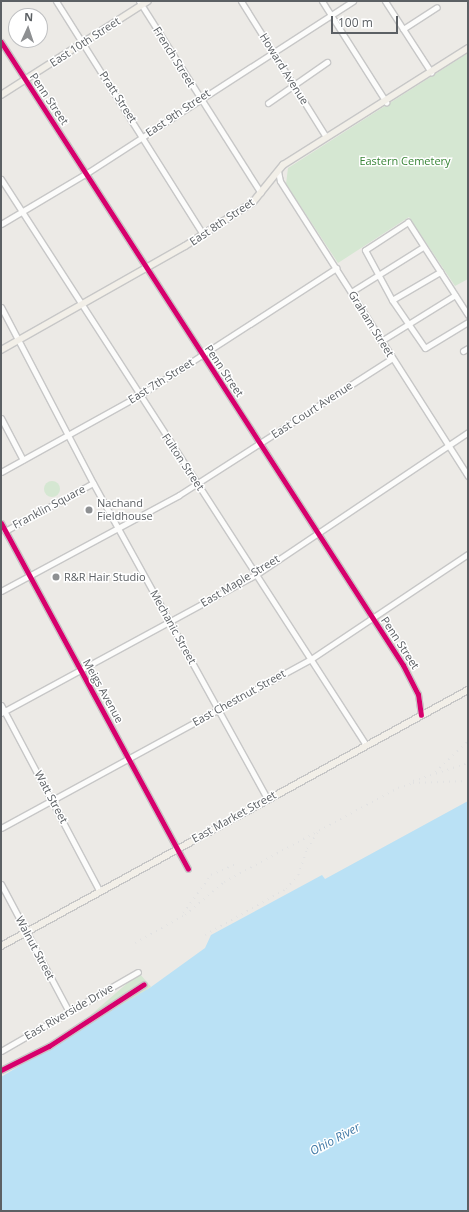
<!DOCTYPE html>
<html>
<head>
<meta charset="utf-8">
<style>
  body { margin:0 }
  #map { position:relative; width:469px; height:1212px; overflow:hidden; background:#eceae6; font-family:"Open Sans",sans-serif }
  div>[style] { position:absolute }
  .green>* { inset:0; background:#d5e7d2; transform-origin:0 0 }
  .round { border-radius:50% }
  .water>* { inset:0; background:#bae1f5 }
  .roads { filter:drop-shadow(1px 0 #c7c7c7) drop-shadow(-1px 0 #c7c7c7) drop-shadow(0 1px #c7c7c7) drop-shadow(0 -1px #c7c7c7) }
  .minor>* { height:5px; margin:-2.5px; padding:0 2.5px; transform-origin:2.5px; border-radius:2.5px; background:#fcfcfb }
  .major>* { height:6px; margin:-3px; padding:0 3px; transform-origin:3px; border-radius:3px; background:#f2efe8 }
  .rail>* { height:1.5px; margin-top:-0.75px; transform-origin:0; background:repeating-linear-gradient(90deg,#e2e2e2 0 1px,transparent 0 6px) }
  .cycleway>* { height:5px; margin:-2.5px; padding:0 2.5px; transform-origin:2.5px; border-radius:2.5px; background:#d6006c }
  .dots>* { width:11px; height:11px; translate:-50% -50%; box-sizing:border-box; border:2px solid #fff; border-radius:50% }
  span { translate:-50% -50%; white-space:nowrap; text-align:center; line-height:1.15; -webkit-text-stroke:3px #fff; paint-order:stroke }
  .street-label { font-size:11px; color:#5c6064 }
  .park-label { font-size:11px; color:#3a8638 }
  .poi-label { font-size:11px; color:#5c6064 }
  .left { translate:0 -50%; text-align:left }
  .water-label { font-size:12px; color:#4079a6; font-style:italic }
  .frame { position:absolute; inset:0; border:2px solid #5c6064; pointer-events:none }
  .north { position:absolute; left:8px; top:8px; width:40px; height:40px; box-sizing:border-box; background:#fff; border:1px solid #bebfc1; border-radius:50%; rotate:3deg; font-size:11px; font-weight:700; line-height:16px; text-align:center; color:#5c6064 }
  .north::after { content:''; display:block; margin:auto; width:14px; height:18px; background:#8e9092; clip-path:polygon(50% 0,100% 100%,50% 72%,0 100%) }
  .scale { position:absolute; left:331px; top:16px; width:67px; height:18px; box-sizing:border-box; border:2px solid #5c6064; border-top:0; padding-left:5px; font-size:12px; line-height:14px; white-space:nowrap; color:#5c6064; -webkit-text-stroke:3px #fff; paint-order:stroke }
</style>
</head>
<body>
<div id="map">
  <div class="green">
    <div style="clip-path:polygon(468px 53px,468px 279px,455px 286px,409px 217px,338px 263px,286px 184px,288px 168px)"></div>
    <div class="round" style="left:44px;top:481px;width:16px;height:16px"></div>
    <div style="left:139px;top:973px;width:18px;height:161px;rotate:49deg"></div>
  </div>
  <div class="water">
    <div style="clip-path:polygon(468px 801px,468px 1211px,1px 1211px,1px 1077px,151px 987px,205px 948px,211px 935px,322px 875px,325px 879px)"></div>
  </div>
  <div class="roads">
    <div class="minor">
      <div style="left:56px;top:1px;width:275px;rotate:57.8deg"></div>
      <div style="left:139px;top:1px;width:227px;rotate:57.6deg"></div>
      <div style="left:241px;top:1px;width:160px;rotate:58deg"></div>
      <div style="left:322px;top:1px;width:120px;rotate:57.6deg"></div>
      <div style="left:385px;top:1px;width:85px;rotate:57.1deg"></div>
      <div style="left:403px;top:29px;width:40px;rotate:-32.9deg"></div>
      <div style="left:1px;top:42px;width:741px;rotate:57.17deg"></div>
      <div style="left:403px;top:665px;width:33px;rotate:63deg"></div>
      <div style="left:418px;top:694px;width:21px;rotate:82deg"></div>
      <div style="left:268px;top:103px;width:72px;rotate:-34.8deg"></div>
      <div style="left:278px;top:171px;width:10px;rotate:79deg"></div>
      <div style="left:280px;top:181px;width:350px;rotate:57.5deg"></div>
      <div style="left:1px;top:179px;width:673px;rotate:57.18deg"></div>
      <div style="left:1px;top:224px;width:100px;rotate:-30.7deg"></div>
      <div style="left:87px;top:173px;width:317px;rotate:-32.9deg"></div>
      <div style="left:351px;top:292px;width:85px;rotate:-32deg"></div>
      <div style="left:392px;top:300px;width:56px;rotate:-30.3deg"></div>
      <div style="left:1px;top:307px;width:199px;rotate:62.4deg"></div>
      <div style="left:93px;top:483px;width:360px;rotate:61.1deg"></div>
      <div style="left:468px;top:315px;width:111px;rotate:-122.8deg"></div>
      <div style="left:408px;top:222px;width:51px;rotate:146.9deg"></div>
      <div style="left:365px;top:250px;width:57px;rotate:61.6deg"></div>
      <div style="left:392px;top:300px;width:58px;rotate:55.5deg"></div>
      <div style="left:425px;top:348px;width:50px;rotate:-31.2deg"></div>
      <div style="left:381px;top:341px;width:87px;rotate:-31.9deg"></div>
      <div style="left:463px;top:351px;width:6px;rotate:-31deg"></div>
      <div style="left:1px;top:418px;width:47px;rotate:62.4deg"></div>
      <div style="left:1px;top:472px;width:159px;rotate:-29deg"></div>
      <div style="left:140px;top:395px;width:234px;rotate:-32.9deg"></div>
      <div style="left:1px;top:523px;width:393px;rotate:61.6deg"></div>
      <div style="left:5px;top:531px;width:100px;rotate:-28.6deg"></div>
      <div style="left:1px;top:591px;width:202px;rotate:-28.3deg"></div>
      <div style="left:179px;top:495px;width:253px;rotate:-32.7deg"></div>
      <div style="left:1px;top:705px;width:209px;rotate:62.1deg"></div>
      <div style="left:1px;top:713px;width:291px;rotate:-28.5deg"></div>
      <div style="left:257px;top:574px;width:254px;rotate:-33.9deg"></div>
      <div style="left:1px;top:828px;width:353px;rotate:-28.6deg"></div>
      <div style="left:311px;top:659px;width:189px;rotate:-33.8deg"></div>
      <div style="left:1px;top:884px;width:145px;rotate:62deg"></div>
      <div style="left:1px;top:1051px;width:158px;rotate:-30deg"></div>
      <div style="left:1px;top:1070px;width:54px;rotate:-26.6deg"></div>
      <div style="left:49px;top:1046px;width:113px;rotate:-33.1deg"></div>
    </div>
    <div class="major">
      <div style="left:1px;top:95px;width:174px;rotate:-32.6deg"></div>
      <div style="left:1px;top:350px;width:211px;rotate:-29.5deg"></div>
      <div style="left:185px;top:246px;width:81px;rotate:-32.9deg"></div>
      <div style="left:253px;top:202px;width:48px;rotate:-51deg"></div>
      <div style="left:283px;top:165px;width:219px;rotate:-32.3deg"></div>
      <div style="left:1px;top:946px;width:533px;rotate:-28.73deg"></div>
    </div>
  </div>
  <div class="rail">
    <div style="left:435px;top:772px;width:45px;rotate:-43.2deg"></div>
    <div style="left:413px;top:781px;width:58px;rotate:-18.1deg"></div>
    <div style="left:183px;top:913px;width:47px;rotate:-53.6deg"></div>
    <div style="left:211px;top:875px;width:27px;rotate:-24deg"></div>
    <div style="left:205px;top:935px;width:93px;rotate:-29.6deg"></div>
    <div style="left:286px;top:889px;width:18px;rotate:-49deg"></div>
    <div style="left:298px;top:875px;width:28px;rotate:-71deg"></div>
    <div style="left:307px;top:849px;width:19px;rotate:-58deg"></div>
    <div style="left:135px;top:943px;width:57px;rotate:-29.2deg"></div>
    <div style="left:185px;top:915px;width:51px;rotate:-40.2deg"></div>
    <div style="left:224px;top:882px;width:198px;rotate:-28.4deg"></div>
    <div style="left:398px;top:788px;width:16px;rotate:-18deg"></div>
    <div style="left:413px;top:783px;width:55px;rotate:-2.1deg"></div>
  </div>
  <div class="cycleway">
    <div style="left:1px;top:42px;width:741px;rotate:57.17deg"></div>
    <div style="left:403px;top:665px;width:33px;rotate:63deg"></div>
    <div style="left:418px;top:694px;width:21px;rotate:82deg"></div>
    <div style="left:1px;top:523px;width:393px;rotate:61.6deg"></div>
    <div style="left:1px;top:1070px;width:54px;rotate:-26.6deg"></div>
    <div style="left:49px;top:1046px;width:113px;rotate:-33.1deg"></div>
  </div>
  <div class="dots">
    <div style="left:89px;top:510px;background:#8e9092"></div>
    <div style="left:56px;top:577px;background:#8e9092"></div>
  </div>
  <div class="street-label">
    <span style="left:85px;top:42px;rotate:-33deg">East 10th Street</span>
    <span style="left:174px;top:57px;rotate:58deg">French Street</span>
    <span style="left:284px;top:69px;rotate:58deg">Howard Avenue</span>
    <span style="left:118px;top:97px;rotate:57deg">Pratt Street</span>
    <span style="left:49px;top:99px;rotate:56deg">Penn Street</span>
    <span style="left:178px;top:113px;rotate:-34deg">East 9th Street</span>
    <span style="left:222px;top:222px;rotate:-34deg">East 8th Street</span>
    <span style="left:371px;top:324px;rotate:58deg">Graham Street</span>
    <span style="left:224px;top:371px;rotate:56deg">Penn Street</span>
    <span style="left:161px;top:381px;rotate:-32deg">East 7th Street</span>
    <span style="left:312px;top:410px;rotate:-33deg">East Court Avenue</span>
    <span style="left:183px;top:462px;rotate:56deg">Fulton Street</span>
    <span style="left:49px;top:507px;rotate:-28deg">Franklin Square</span>
    <span style="left:240px;top:581px;rotate:-31deg">East Maple Street</span>
    <span style="left:173px;top:627px;rotate:61deg">Mechanic Street</span>
    <span style="left:400px;top:643px;rotate:57deg">Penn Street</span>
    <span style="left:103px;top:691px;rotate:61deg">Meigs Avenue</span>
    <span style="left:239px;top:698px;rotate:-29deg">East Chestnut Street</span>
    <span style="left:51px;top:797px;rotate:62deg">Watt Street</span>
    <span style="left:234px;top:817px;rotate:-29deg">East Market Street</span>
    <span style="left:35px;top:948px;rotate:62deg">Walnut Street</span>
    <span style="left:69px;top:1012px;rotate:-30deg">East Riverside Drive</span>
  </div>
  <div class="park-label">
    <span style="left:405px;top:161px">Eastern Cemetery</span>
  </div>
  <div class="poi-label">
    <span class="left" style="left:97px;top:510px">Nachand<br>Fieldhouse</span>
    <span class="left" style="left:64px;top:577px">R&amp;R Hair Studio</span>
  </div>
  <div class="water-label">
    <span style="left:335px;top:1139px;rotate:-28deg">Ohio River</span>
  </div>
  <div class="frame"></div>
  <div class="north">N</div>
  <div class="scale">100 m</div>
</div>
</body>
</html>
